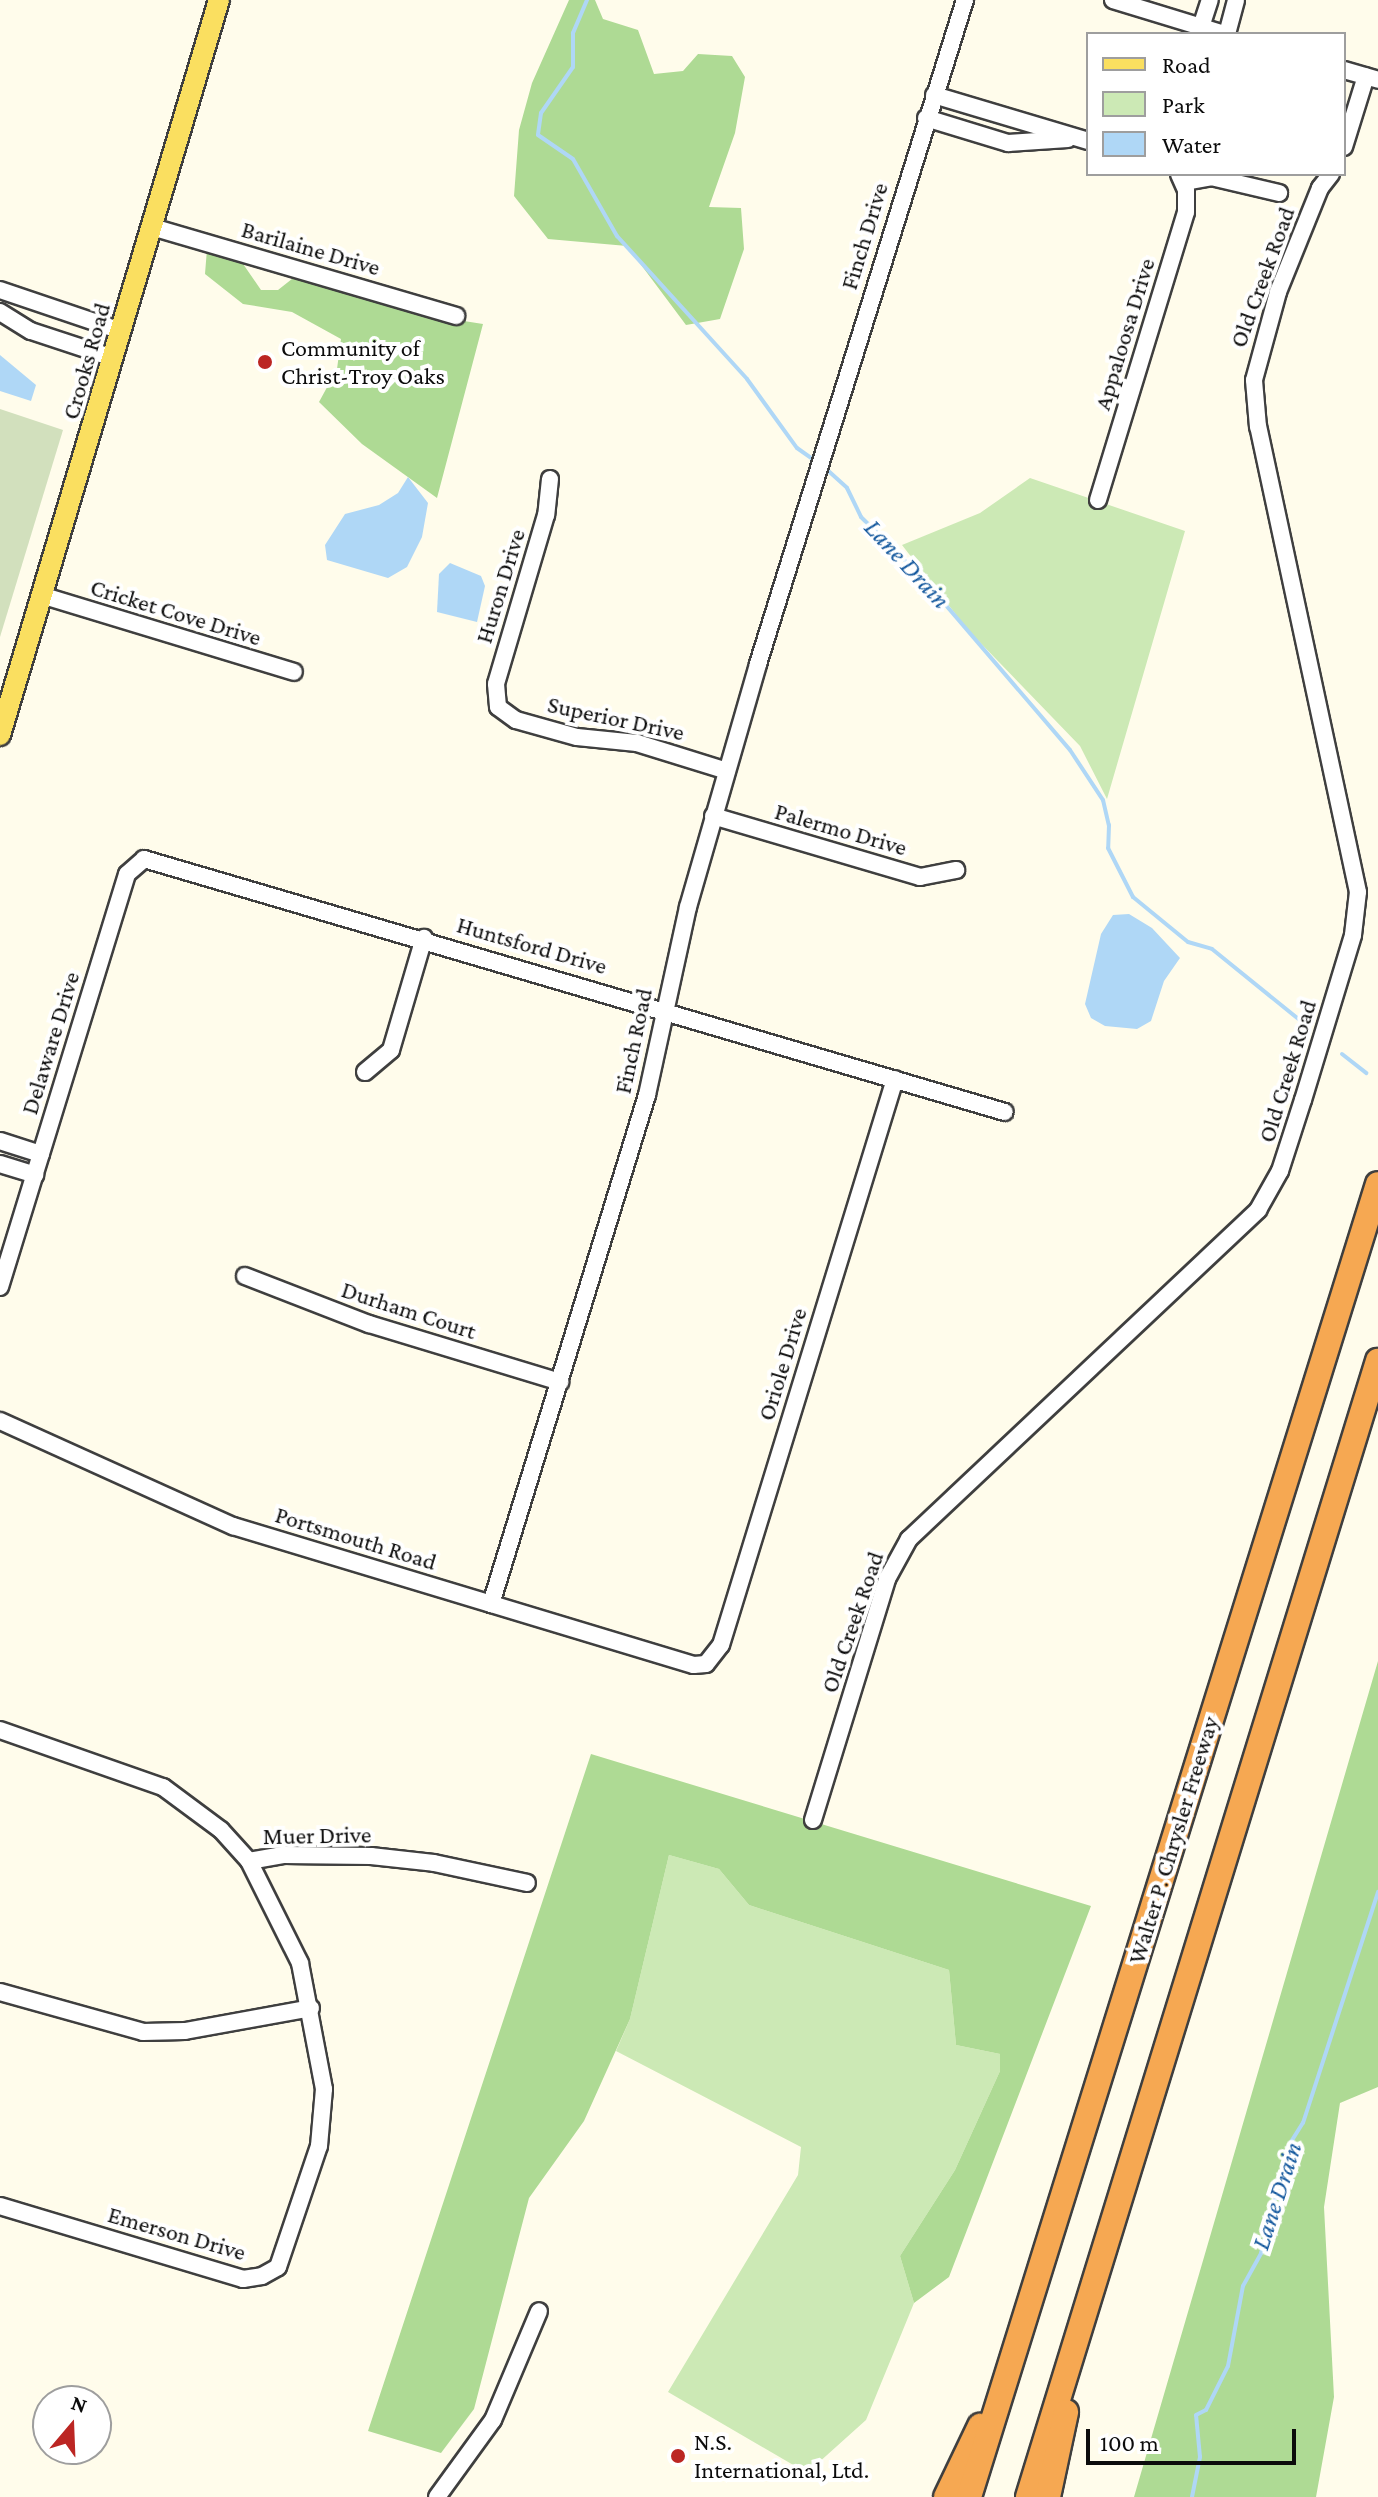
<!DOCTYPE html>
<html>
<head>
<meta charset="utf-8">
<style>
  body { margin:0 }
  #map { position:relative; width:1378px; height:2497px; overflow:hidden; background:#fffceb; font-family:"Crimson Pro",serif }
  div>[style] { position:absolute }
  .green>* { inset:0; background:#cce9b5 }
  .forest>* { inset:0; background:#aeda94 }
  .cemetery>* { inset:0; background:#d2e0bd }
  .water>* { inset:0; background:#afd7f6 }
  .stream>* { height:4px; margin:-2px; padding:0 2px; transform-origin:2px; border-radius:2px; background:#afd7f6 }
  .roads { filter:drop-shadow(2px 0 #3f3f3f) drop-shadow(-2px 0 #3f3f3f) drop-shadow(0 2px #3f3f3f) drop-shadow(0 -2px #3f3f3f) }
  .minor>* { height:16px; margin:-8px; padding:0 8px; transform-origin:8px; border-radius:8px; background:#fff }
  .major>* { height:20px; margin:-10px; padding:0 10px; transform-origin:10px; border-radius:10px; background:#fadf60 }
  .highway>* { height:24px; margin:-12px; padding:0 12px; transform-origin:12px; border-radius:12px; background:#f6a852 }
  .dots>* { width:22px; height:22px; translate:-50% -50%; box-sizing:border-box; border:4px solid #fff; border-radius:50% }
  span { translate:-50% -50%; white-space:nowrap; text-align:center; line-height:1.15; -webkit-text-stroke:8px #fff; paint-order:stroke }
  .street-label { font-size:24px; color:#0c0c0c }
  .poi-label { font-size:24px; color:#0c0c0c }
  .left { translate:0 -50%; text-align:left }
  .water-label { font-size:26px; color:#15599e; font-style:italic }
  .legend { position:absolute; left:1086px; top:32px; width:260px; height:144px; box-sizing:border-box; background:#fff; border:2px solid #9e9e9e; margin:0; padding:10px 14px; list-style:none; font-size:24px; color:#0c0c0c }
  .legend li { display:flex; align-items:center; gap:16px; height:40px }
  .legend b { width:40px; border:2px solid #9e9e9e }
  .north { position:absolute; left:32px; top:2385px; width:80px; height:80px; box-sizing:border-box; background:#fff; border:2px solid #9e9e9e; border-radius:50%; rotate:19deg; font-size:22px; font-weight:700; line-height:32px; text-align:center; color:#0c0c0c }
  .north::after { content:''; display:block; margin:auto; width:28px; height:36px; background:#bc2623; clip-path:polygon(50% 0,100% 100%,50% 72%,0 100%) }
  .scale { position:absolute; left:1086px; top:2429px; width:210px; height:36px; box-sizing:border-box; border:4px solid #0c0c0c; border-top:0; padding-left:10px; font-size:24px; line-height:28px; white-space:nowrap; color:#0c0c0c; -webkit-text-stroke:6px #fff; paint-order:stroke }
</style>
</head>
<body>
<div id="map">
  <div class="green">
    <div style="clip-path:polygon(1030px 478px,1185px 531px,1107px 799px,1080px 746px,968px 630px,902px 545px,980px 513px)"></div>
    <div style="clip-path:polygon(669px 1855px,719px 1869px,749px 1905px,949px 1970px,956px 2045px,1000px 2054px,1000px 2071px,955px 2170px,900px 2256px,914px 2303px,866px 2420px,807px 2473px,668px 2392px,798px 2175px,801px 2147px,616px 2051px,630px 2019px)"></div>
  </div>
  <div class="forest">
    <div style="clip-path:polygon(569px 0,595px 0,603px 19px,638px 30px,654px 74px,683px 71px,698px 54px,732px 56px,745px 77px,735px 133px,709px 207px,741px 208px,744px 249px,720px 319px,686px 325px,627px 246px,548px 239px,514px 196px,519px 130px,532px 83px)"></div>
    <div style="clip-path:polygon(207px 249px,239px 258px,261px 290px,278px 290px,297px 275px,432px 316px,483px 324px,437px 498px,362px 444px,319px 402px,337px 369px,341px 339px,292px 312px,243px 304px,205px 274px)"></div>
    <div style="clip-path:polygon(1378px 1661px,1378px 2087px,1340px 2103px,1324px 2207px,1334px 2397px,1316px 2497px,1134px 2497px)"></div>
    <div style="clip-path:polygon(591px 1754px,1091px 1906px,949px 2277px,914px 2303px,900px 2256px,955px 2170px,1000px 2071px,1000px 2054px,956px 2045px,949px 1970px,749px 1905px,719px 1869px,669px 1855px,630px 2019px,584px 2121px,529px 2198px,474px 2409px,441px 2453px,368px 2431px)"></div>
  </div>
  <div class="cemetery">
    <div style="clip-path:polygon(0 409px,63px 430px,0 637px)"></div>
  </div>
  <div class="water">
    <div style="clip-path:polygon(0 355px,36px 385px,31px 401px,0 391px)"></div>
    <div style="clip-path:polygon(408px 477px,428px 503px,422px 537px,407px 567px,388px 578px,327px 560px,325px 545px,345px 514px,379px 505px,398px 493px)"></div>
    <div style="clip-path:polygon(450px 563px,481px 576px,485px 586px,477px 622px,437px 612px,439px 574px)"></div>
    <div style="clip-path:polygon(1129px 914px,1152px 928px,1180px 958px,1164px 981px,1151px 1021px,1137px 1029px,1105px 1026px,1091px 1018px,1085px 1004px,1101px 934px,1113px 915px)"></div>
  </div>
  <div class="stream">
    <div style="left:587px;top:0;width:36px;rotate:113deg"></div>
    <div style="left:573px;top:33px;width:34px;rotate:90deg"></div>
    <div style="left:573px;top:67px;width:56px;rotate:124.8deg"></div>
    <div style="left:541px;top:113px;width:22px;rotate:98deg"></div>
    <div style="left:538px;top:135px;width:42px;rotate:34.4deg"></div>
    <div style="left:573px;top:159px;width:89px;rotate:60.3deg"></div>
    <div style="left:617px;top:236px;width:193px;rotate:47.7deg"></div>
    <div style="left:747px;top:379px;width:85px;rotate:54.1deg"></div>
    <div style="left:797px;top:448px;width:24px;rotate:35deg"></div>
    <div style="left:824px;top:467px;width:31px;rotate:42deg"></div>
    <div style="left:847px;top:488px;width:32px;rotate:64deg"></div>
    <div style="left:861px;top:517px;width:83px;rotate:44.5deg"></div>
    <div style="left:920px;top:575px;width:230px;rotate:49.4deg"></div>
    <div style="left:1070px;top:750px;width:60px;rotate:56.6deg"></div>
    <div style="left:1103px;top:800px;width:26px;rotate:77deg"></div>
    <div style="left:1109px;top:825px;width:23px;rotate:92deg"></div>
    <div style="left:1108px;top:848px;width:55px;rotate:63deg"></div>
    <div style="left:1133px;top:897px;width:71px;rotate:39.3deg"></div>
    <div style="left:1188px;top:942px;width:25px;rotate:16deg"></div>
    <div style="left:1212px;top:949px;width:116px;rotate:39deg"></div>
    <div style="left:1342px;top:1054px;width:31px;rotate:38deg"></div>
    <div style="left:1192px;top:2497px;width:41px;rotate:-78.7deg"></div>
    <div style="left:1200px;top:2457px;width:42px;rotate:-95.4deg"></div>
    <div style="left:1196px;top:2415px;width:11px;rotate:-27deg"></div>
    <div style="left:1206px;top:2410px;width:49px;rotate:-63.4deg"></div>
    <div style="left:1228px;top:2366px;width:81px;rotate:-79.4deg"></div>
    <div style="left:1243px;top:2286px;width:38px;rotate:-61deg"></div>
    <div style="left:1261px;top:2253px;width:112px;rotate:-75.5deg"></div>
    <div style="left:1289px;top:2145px;width:26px;rotate:-58deg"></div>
    <div style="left:1303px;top:2123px;width:243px;rotate:-72deg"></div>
  </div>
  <div class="roads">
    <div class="minor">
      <div style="left:1113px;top:0;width:116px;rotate:17deg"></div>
      <div style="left:1201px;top:27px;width:28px;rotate:-72deg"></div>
      <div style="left:1227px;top:34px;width:35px;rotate:-75deg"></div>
      <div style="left:1344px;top:70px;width:35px;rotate:16deg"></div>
      <div style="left:934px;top:95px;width:161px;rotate:16.6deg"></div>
      <div style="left:926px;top:118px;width:86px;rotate:17deg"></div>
      <div style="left:1008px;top:143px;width:60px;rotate:-3.8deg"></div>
      <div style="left:1344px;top:147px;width:74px;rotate:-72.8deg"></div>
      <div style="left:1184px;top:182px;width:27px;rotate:-10deg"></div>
      <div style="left:1211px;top:177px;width:70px;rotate:13.2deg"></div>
      <div style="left:152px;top:227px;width:317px;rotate:16.3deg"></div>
      <div style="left:0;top:290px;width:128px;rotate:18.7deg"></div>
      <div style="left:0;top:312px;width:36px;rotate:32deg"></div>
      <div style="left:31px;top:331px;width:86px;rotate:18.2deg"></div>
      <div style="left:550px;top:479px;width:36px;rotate:96deg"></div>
      <div style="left:546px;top:515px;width:176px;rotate:106.5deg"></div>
      <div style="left:496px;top:684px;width:23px;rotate:85deg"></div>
      <div style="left:498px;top:707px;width:22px;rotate:36deg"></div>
      <div style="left:516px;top:720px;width:63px;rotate:15.6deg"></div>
      <div style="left:577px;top:737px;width:60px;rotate:5.7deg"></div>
      <div style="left:637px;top:743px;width:94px;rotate:17.3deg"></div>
      <div style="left:1098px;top:500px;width:301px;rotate:-73deg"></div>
      <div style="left:1186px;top:212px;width:22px;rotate:-90deg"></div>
      <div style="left:1186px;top:190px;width:17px;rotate:-114deg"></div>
      <div style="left:44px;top:596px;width:261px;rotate:16.9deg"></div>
      <div style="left:713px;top:816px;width:216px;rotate:16.4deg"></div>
      <div style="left:920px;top:877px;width:37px;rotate:-11deg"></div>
      <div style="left:365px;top:1072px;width:34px;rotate:-40deg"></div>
      <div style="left:391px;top:1050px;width:117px;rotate:-73.6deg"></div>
      <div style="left:0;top:1141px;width:43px;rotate:17.6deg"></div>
      <div style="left:0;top:1164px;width:37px;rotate:17deg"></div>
      <div style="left:245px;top:1276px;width:133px;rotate:21.2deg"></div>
      <div style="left:369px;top:1324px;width:200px;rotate:16.9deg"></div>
      <div style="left:0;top:1287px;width:432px;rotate:-72.9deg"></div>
      <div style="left:127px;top:874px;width:23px;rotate:-41deg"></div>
      <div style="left:144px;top:859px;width:897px;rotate:16.38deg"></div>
      <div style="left:0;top:1421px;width:256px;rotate:24.3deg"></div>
      <div style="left:233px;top:1526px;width:481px;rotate:16.8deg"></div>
      <div style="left:694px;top:1665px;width:12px;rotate:-5deg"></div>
      <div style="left:706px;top:1664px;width:24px;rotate:-52deg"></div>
      <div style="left:721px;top:1645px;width:592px;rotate:-72.91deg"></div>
      <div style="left:491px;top:1604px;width:532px;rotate:-72.96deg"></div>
      <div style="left:647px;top:1095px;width:192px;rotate:-77.7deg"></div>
      <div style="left:688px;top:907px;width:253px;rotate:-73.9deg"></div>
      <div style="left:758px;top:664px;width:696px;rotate:-72.69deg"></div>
      <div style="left:0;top:1730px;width:173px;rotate:19.3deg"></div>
      <div style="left:163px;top:1787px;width:72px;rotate:36.6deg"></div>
      <div style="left:221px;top:1830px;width:42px;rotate:47.9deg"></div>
      <div style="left:249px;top:1861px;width:36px;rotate:-10deg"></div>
      <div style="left:284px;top:1855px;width:87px;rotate:0.7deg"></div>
      <div style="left:371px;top:1856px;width:63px;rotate:6.3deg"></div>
      <div style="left:434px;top:1863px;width:95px;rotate:12.1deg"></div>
      <div style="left:813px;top:1820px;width:252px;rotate:-72.9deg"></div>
      <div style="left:887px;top:1579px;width:46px;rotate:-61.2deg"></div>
      <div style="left:909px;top:1539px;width:480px;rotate:-43.3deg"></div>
      <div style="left:1258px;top:1210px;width:45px;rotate:-60.6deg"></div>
      <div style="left:1280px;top:1171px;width:75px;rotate:-72.1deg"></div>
      <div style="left:1303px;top:1100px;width:172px;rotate:-73.1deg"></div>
      <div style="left:1353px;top:935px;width:43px;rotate:-83.4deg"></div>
      <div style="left:1358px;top:892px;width:476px;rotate:-102.1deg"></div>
      <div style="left:1258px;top:427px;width:47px;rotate:-94.9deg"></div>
      <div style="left:1254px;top:380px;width:91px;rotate:-74.7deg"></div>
      <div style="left:1278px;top:292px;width:112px;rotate:-68deg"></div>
      <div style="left:1320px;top:188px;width:18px;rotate:-52deg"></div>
      <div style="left:0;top:1992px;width:148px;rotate:15.6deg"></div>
      <div style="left:143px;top:2032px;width:42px;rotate:-1.4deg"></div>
      <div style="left:185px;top:2031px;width:128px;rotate:-10.3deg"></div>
      <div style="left:0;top:2206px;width:254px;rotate:16.7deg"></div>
      <div style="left:243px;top:2279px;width:19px;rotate:-9deg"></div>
      <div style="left:262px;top:2276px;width:18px;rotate:-29deg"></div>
      <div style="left:278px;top:2267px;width:128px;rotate:-71.3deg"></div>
      <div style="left:319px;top:2146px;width:57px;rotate:-85deg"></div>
      <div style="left:324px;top:2089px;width:128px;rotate:-100.8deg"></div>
      <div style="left:300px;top:1963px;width:114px;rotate:-116.6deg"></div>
      <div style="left:437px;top:2497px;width:95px;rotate:-54deg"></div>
      <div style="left:493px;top:2420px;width:118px;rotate:-67.1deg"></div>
    </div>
    <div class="major">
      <div style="left:0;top:735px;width:767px;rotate:-73.41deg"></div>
    </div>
    <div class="highway">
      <div style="left:946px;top:2497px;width:79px;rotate:-64.4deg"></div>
      <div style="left:969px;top:2497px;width:1375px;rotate:-72.7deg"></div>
      <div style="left:1028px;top:2497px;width:1189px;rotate:-72.88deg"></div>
      <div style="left:1048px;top:2497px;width:87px;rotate:-78deg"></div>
    </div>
  </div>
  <div class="dots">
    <div style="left:265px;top:362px;background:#bc2623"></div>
    <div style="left:678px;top:2456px;background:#bc2623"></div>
  </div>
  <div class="street-label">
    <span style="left:864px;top:236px;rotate:-73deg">Finch Drive</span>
    <span style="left:311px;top:248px;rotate:16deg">Barilaine Drive</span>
    <span style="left:1262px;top:277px;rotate:-70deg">Old Creek Road</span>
    <span style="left:1124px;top:334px;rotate:-73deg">Appaloosa Drive</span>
    <span style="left:86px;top:361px;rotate:-74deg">Crooks Road</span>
    <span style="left:500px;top:586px;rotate:-73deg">Huron Drive</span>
    <span style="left:176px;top:612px;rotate:17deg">Cricket Cove Drive</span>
    <span style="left:616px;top:718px;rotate:12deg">Superior Drive</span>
    <span style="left:841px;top:829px;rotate:16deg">Palermo Drive</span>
    <span style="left:532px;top:945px;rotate:16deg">Huntsford Drive</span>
    <span style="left:633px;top:1041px;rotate:-78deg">Finch Road</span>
    <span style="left:50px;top:1043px;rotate:-73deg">Delaware Drive</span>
    <span style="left:1287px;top:1071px;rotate:-73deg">Old Creek Road</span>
    <span style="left:409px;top:1310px;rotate:18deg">Durham Court</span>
    <span style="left:782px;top:1364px;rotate:-73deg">Oriole Drive</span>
    <span style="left:356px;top:1538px;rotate:17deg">Portsmouth Road</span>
    <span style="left:852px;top:1622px;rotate:-71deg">Old Creek Road</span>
    <span style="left:317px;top:1835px;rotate:-1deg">Muer Drive</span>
    <span style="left:1173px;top:1840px;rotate:-73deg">Walter P. Chrysler Freeway</span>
    <span style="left:177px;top:2233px;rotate:16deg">Emerson Drive</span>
  </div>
  <div class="poi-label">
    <span class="left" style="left:281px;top:362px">Community of<br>Christ-Troy Oaks</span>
    <span class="left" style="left:694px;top:2456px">N.S.<br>International, Ltd.</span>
  </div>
  <div class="water-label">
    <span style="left:907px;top:564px;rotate:47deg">Lane Drain</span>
    <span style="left:1277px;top:2196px;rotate:-72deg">Lane Drain</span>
  </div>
  <ul class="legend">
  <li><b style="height:10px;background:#fadf60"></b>Road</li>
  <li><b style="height:22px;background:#cce9b5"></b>Park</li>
  <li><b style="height:22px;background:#afd7f6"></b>Water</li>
  </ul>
  <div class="north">N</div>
  <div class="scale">100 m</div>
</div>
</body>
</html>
